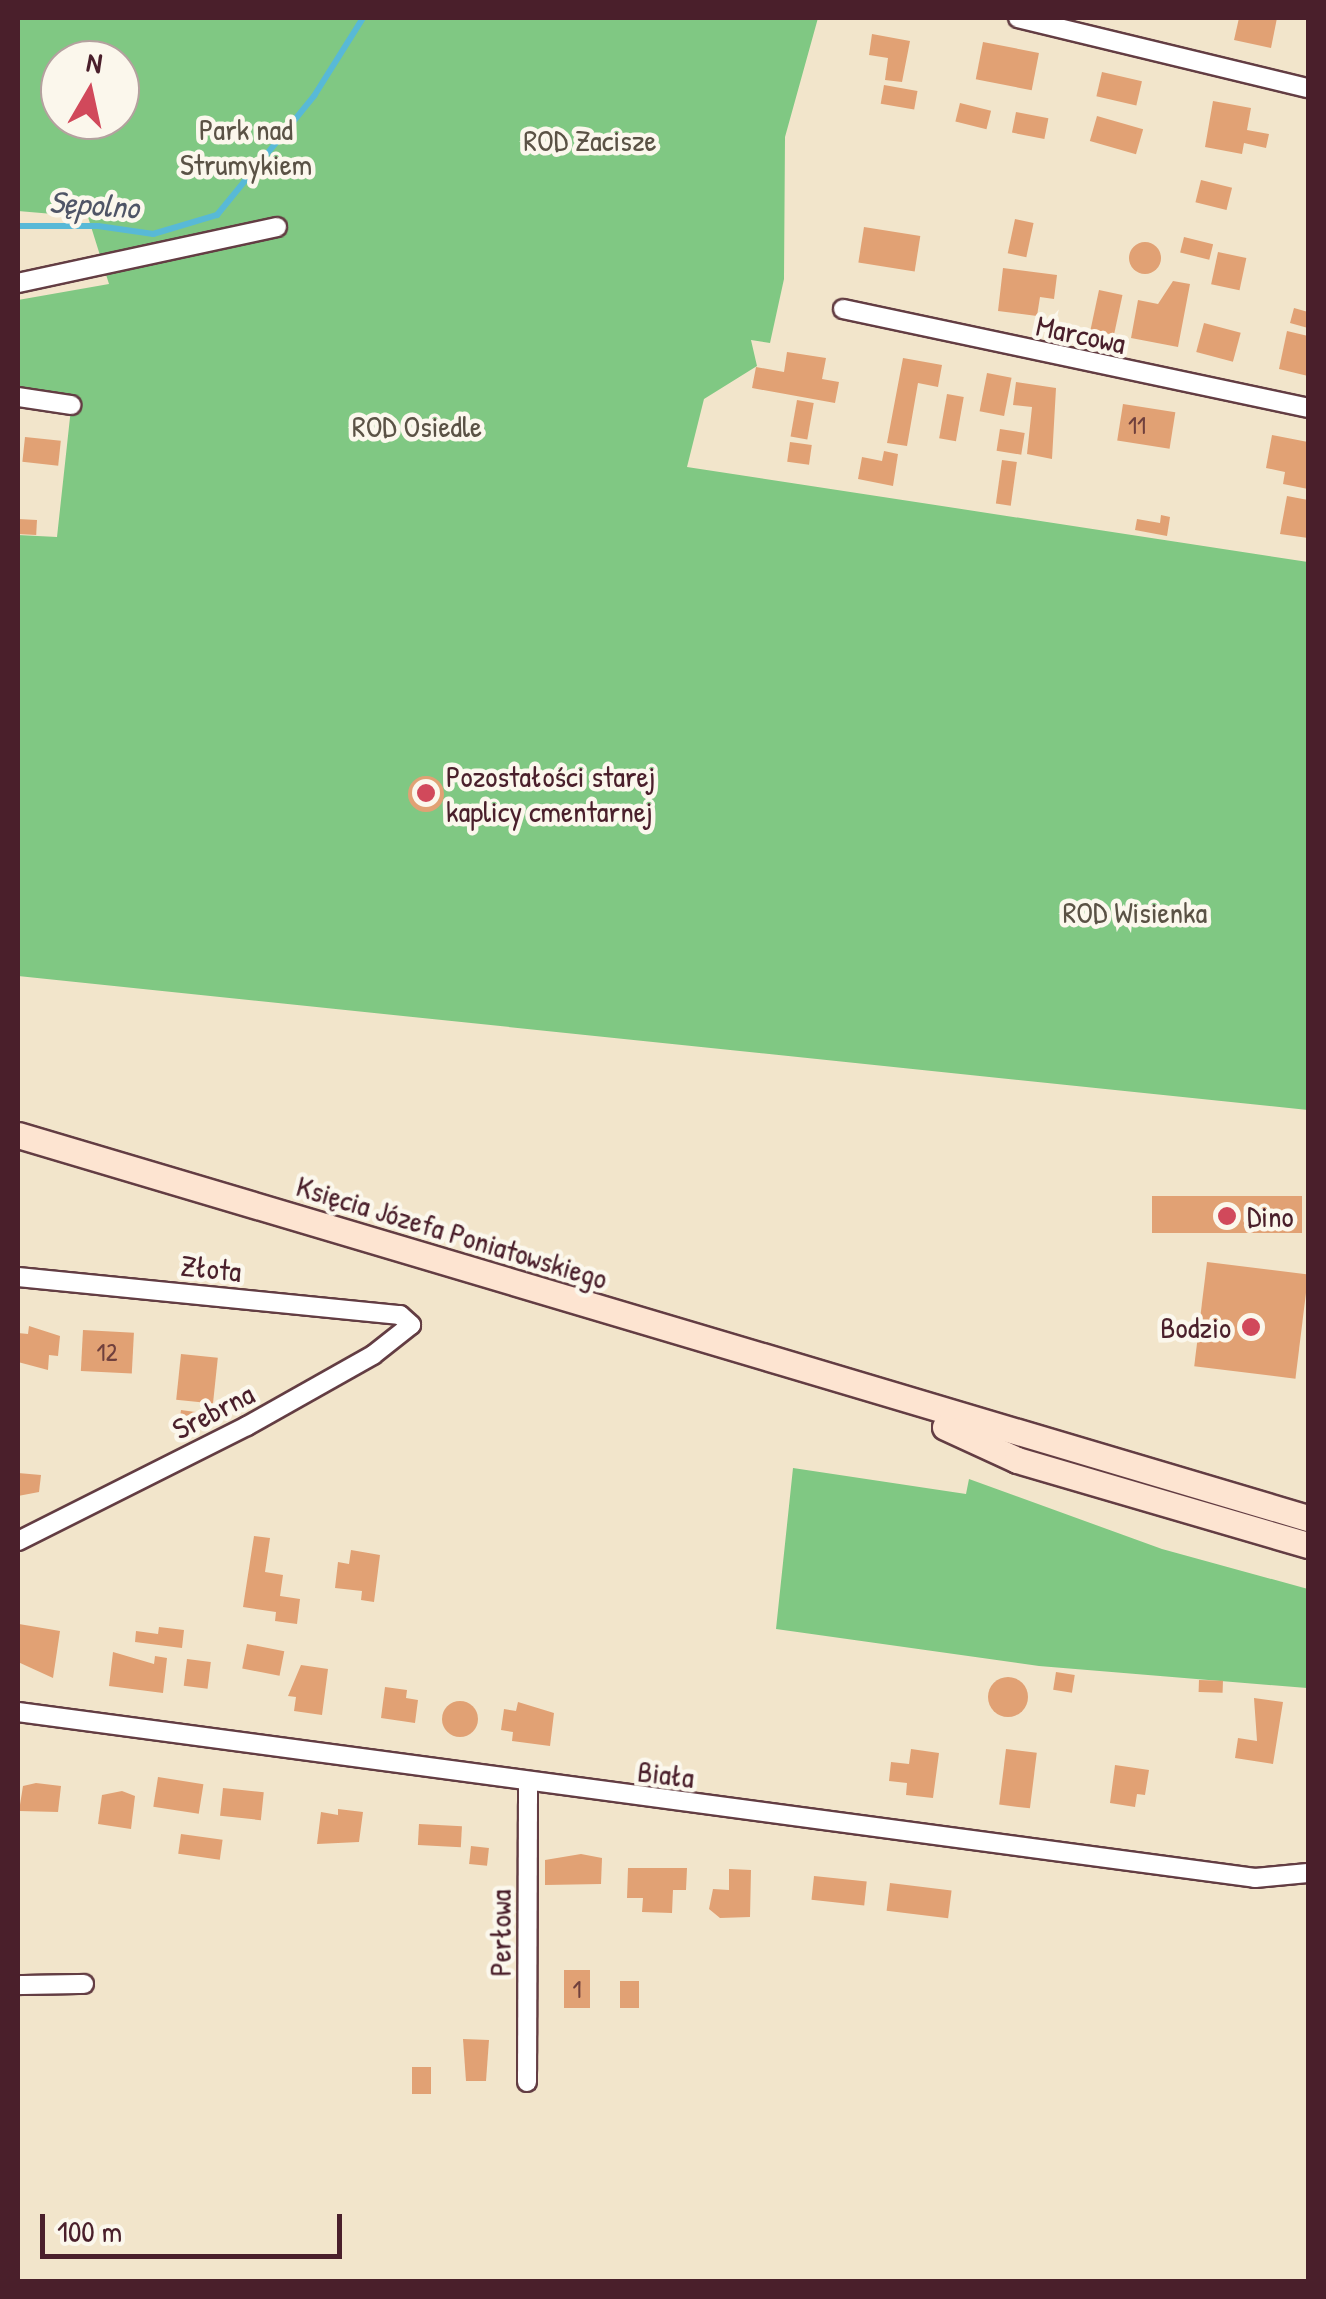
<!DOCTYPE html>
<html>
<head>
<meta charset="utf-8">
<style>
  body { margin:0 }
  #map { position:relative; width:1326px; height:2299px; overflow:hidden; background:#f2e5cb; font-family:"Patrick Hand",sans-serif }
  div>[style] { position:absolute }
  .green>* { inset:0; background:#80c883 }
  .stream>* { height:6px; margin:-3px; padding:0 3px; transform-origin:3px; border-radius:3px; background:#58b9d7 }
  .building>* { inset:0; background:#e1a174; transform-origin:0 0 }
  .round { border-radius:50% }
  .roads { filter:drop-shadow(2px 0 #633d43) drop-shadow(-2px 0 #633d43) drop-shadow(0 2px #633d43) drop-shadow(0 -2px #633d43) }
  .minor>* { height:18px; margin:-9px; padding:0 9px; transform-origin:9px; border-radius:9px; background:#fff }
  .secondary>* { height:25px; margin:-12.5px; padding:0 12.5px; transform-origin:12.5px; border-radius:12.5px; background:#fde4d1 }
  .dots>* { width:28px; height:28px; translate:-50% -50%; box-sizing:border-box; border:5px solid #fbf7ec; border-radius:50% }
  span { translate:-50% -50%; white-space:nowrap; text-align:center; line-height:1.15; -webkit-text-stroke:9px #fbf7ec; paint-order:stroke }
  .number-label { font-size:25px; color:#70403d }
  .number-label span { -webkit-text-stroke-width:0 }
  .park-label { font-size:30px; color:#5a5245 }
  .street-label { font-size:30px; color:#4a1f2b }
  .poi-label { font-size:30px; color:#4a1f2b }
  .left { translate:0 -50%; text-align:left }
  .right { translate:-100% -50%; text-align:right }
  .water-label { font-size:32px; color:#4f5567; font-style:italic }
  .frame { position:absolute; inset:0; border:20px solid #4a1f2b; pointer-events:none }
  .north { position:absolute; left:40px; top:40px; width:100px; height:100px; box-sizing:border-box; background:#fbf7ec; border:2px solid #b4a19f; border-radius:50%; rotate:9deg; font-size:28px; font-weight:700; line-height:40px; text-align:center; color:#4a1f2b }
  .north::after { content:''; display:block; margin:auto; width:35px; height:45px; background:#d1495b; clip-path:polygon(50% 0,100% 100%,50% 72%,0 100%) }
  .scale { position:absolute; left:40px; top:2214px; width:302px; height:45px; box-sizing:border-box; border:5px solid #4a1f2b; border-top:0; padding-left:12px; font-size:30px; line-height:35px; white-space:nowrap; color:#4a1f2b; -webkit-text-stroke:8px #fbf7ec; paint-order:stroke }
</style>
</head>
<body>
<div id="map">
  <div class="green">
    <div style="clip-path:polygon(evenodd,18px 18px,818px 18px,785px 137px,784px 279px,770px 343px,751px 340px,757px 366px,704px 399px,687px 467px,1308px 562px,1308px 1110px,18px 976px,18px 535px,57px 537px,72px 399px,18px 390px,18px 300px,109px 284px,88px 217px,18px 211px,18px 18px,60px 60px,120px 60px,120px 120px,60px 120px,60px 60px)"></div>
    <div style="clip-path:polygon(793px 1468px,966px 1494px,969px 1479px,1162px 1549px,1308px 1589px,1307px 1688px,1039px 1666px,776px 1629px)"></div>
  </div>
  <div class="stream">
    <div style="left:18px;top:226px;width:80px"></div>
    <div style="left:98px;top:226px;width:56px;rotate:8.3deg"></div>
    <div style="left:153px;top:234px;width:67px;rotate:-16.5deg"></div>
    <div style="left:217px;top:215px;width:154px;rotate:-50.8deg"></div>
    <div style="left:314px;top:96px;width:92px;rotate:-57.9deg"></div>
  </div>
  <div class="building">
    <div style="clip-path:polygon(1239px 18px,1277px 18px,1271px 48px,1234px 40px)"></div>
    <div style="clip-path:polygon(872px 34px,910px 41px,902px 82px,885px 80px,888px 58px,869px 55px)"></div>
    <div style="left:983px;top:42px;width:57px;height:38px;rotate:11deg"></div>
    <div style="left:1102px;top:72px;width:41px;height:25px;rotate:13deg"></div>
    <div style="left:884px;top:85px;width:34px;height:19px;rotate:10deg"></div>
    <div style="clip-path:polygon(1213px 101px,1251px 108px,1247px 130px,1269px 134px,1266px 148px,1244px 143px,1242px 154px,1205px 147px)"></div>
    <div style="left:960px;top:103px;width:32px;height:19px;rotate:14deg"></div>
    <div style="left:1016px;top:112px;width:33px;height:21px;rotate:11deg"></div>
    <div style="left:1097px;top:116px;width:48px;height:26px;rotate:16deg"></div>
    <div style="left:1201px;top:180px;width:32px;height:23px;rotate:14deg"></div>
    <div style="left:1015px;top:219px;width:19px;height:35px;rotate:12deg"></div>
    <div style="left:864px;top:227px;width:57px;height:36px;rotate:9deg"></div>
    <div style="left:1184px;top:237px;width:30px;height:16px;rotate:14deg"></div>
    <div class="round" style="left:1129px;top:242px;width:32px;height:32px"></div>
    <div style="left:1218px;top:252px;width:29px;height:33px;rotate:12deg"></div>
    <div style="clip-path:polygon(1003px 268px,1057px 275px,1054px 299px,1040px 297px,1037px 316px,998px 311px)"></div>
    <div style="clip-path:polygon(1173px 281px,1190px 284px,1178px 347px,1131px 338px,1138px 300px,1158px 304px)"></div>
    <div style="left:1099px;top:290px;width:24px;height:41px;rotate:12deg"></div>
    <div style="clip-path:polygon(1294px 308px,1308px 312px,1308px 328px,1290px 323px)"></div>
    <div style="left:1204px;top:323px;width:38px;height:30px;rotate:15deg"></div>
    <div style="clip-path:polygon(1287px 331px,1308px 336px,1308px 376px,1279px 369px)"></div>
    <div style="clip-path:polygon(787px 352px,826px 358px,822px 379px,839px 382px,835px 403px,752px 388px,756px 367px,784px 372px)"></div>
    <div style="clip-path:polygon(903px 358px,942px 365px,938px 387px,918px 383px,907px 446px,887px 443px)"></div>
    <div style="left:987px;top:373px;width:25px;height:39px;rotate:11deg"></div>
    <div style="clip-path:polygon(1016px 382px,1056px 388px,1052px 459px,1027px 454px,1032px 407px,1013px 405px)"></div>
    <div style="left:947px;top:394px;width:17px;height:45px;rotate:10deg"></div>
    <div style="left:797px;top:400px;width:17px;height:37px;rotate:10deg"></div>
    <div style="left:1123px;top:404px;width:53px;height:37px;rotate:9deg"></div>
    <div style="left:1000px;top:429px;width:25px;height:22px;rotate:9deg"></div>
    <div style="clip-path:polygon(1272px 435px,1308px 442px,1308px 489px,1283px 484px,1285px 472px,1266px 468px)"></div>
    <div style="left:25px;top:437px;width:36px;height:25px;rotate:6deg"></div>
    <div style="left:790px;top:442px;width:22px;height:20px;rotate:8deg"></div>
    <div style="clip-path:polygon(884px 451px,898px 454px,893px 486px,858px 479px,862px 457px,882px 461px)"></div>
    <div style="left:1002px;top:460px;width:15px;height:44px;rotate:8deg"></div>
    <div style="clip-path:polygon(1287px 496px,1308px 500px,1308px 538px,1280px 534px)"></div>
    <div style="clip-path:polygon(1161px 515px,1170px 517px,1167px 536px,1135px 530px,1137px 519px,1160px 523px)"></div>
    <div style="left:18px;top:519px;width:19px;height:15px;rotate:3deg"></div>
    <div class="round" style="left:408px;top:776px;width:36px;height:36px"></div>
    <div style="left:1302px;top:1196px;width:37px;height:150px;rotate:90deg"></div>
    <div style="left:1207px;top:1262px;width:102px;height:105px;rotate:7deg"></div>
    <div style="clip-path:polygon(29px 1326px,60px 1336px,58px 1356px,49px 1355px,48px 1370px,18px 1362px,18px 1333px,28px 1334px)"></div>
    <div style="left:83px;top:1330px;width:51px;height:41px;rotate:3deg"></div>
    <div style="left:181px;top:1354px;width:37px;height:46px;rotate:6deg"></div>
    <div style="left:181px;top:1410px;width:27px;height:16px;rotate:8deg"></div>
    <div style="clip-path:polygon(18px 1473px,41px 1475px,39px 1492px,18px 1496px)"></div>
    <div style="clip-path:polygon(254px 1536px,270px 1538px,265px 1572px,283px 1575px,280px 1596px,300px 1599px,297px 1624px,275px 1621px,276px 1612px,243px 1607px)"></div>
    <div style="clip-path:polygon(351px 1550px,380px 1555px,374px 1602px,361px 1600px,362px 1591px,335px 1588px,338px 1562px,349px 1564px)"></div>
    <div style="clip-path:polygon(19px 1624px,60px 1631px,53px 1678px,18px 1662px)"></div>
    <div style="clip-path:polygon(159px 1627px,184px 1630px,182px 1648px,135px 1642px,136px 1631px,158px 1634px)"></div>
    <div style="left:247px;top:1644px;width:38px;height:25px;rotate:11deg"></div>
    <div style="clip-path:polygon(113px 1652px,154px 1664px,155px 1656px,167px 1658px,163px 1693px,109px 1686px)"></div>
    <div style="left:187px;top:1659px;width:24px;height:27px;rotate:7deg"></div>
    <div style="clip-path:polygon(301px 1665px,328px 1669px,322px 1715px,294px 1711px,296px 1697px,288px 1696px)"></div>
    <div style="left:1056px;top:1672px;width:19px;height:18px;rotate:9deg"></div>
    <div class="round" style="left:988px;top:1677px;width:40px;height:40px"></div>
    <div style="left:1199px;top:1680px;width:24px;height:12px;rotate:2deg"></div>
    <div style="clip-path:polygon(385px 1687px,407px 1690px,406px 1698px,418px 1700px,415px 1723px,381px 1718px)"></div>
    <div style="clip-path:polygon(1254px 1698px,1283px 1702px,1273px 1764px,1235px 1758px,1238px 1738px,1257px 1741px)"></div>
    <div class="round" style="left:442px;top:1701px;width:36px;height:36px"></div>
    <div style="clip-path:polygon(518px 1702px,554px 1713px,550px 1746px,512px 1741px,513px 1732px,501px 1730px,504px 1709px,516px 1711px)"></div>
    <div style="clip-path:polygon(911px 1749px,939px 1753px,933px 1798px,906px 1795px,907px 1783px,889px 1781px,891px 1762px,909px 1764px)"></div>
    <div style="left:1006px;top:1749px;width:31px;height:56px;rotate:7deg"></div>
    <div style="clip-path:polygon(1115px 1765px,1149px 1770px,1145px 1795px,1137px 1794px,1135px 1807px,1110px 1803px)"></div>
    <div style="left:158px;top:1777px;width:46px;height:30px;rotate:9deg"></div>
    <div style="clip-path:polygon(36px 1783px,61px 1786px,58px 1812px,19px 1811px,23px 1786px)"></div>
    <div style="left:223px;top:1788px;width:41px;height:28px;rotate:6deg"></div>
    <div style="clip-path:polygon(122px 1791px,135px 1796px,131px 1829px,98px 1824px,102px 1795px)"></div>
    <div style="clip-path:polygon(338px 1809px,363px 1812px,359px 1842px,317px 1844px,321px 1812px,338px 1815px)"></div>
    <div style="left:419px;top:1824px;width:43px;height:21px;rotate:3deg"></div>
    <div style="left:181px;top:1834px;width:42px;height:20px;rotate:8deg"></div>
    <div style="left:471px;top:1846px;width:18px;height:18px;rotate:6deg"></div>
    <div style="clip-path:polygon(581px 1854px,602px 1858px,601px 1884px,545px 1885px,545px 1860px)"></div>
    <div style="clip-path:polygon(628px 1868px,687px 1868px,686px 1890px,673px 1890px,672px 1913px,642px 1912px,643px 1898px,627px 1898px)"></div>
    <div style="clip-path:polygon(729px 1869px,751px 1870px,750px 1917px,720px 1918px,709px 1909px,713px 1889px,729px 1890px)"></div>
    <div style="left:814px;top:1876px;width:53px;height:24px;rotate:6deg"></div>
    <div style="left:890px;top:1883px;width:62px;height:28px;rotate:7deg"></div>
    <div style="left:564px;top:1970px;width:26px;height:38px"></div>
    <div style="left:620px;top:1981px;width:19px;height:27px"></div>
    <div style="clip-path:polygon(463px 2039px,489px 2040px,486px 2081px,466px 2081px)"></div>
    <div style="left:431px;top:2067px;width:27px;height:19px;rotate:90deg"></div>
  </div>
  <div class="roads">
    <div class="minor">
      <div style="left:1018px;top:18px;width:298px;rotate:13.6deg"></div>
      <div style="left:18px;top:283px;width:265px;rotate:-12.2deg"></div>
      <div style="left:843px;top:309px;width:475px;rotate:12deg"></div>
      <div style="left:18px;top:397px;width:54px;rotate:8.6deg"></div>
      <div style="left:18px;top:1277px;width:384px;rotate:5.7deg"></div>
      <div style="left:400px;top:1315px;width:15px;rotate:42deg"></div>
      <div style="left:411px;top:1325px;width:48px;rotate:141.7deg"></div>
      <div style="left:373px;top:1355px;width:145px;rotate:150.6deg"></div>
      <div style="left:247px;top:1426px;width:256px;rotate:153.3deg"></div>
      <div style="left:18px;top:1712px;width:1248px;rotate:7.64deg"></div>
      <div style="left:1255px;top:1878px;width:53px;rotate:-5.4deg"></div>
      <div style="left:18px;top:1985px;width:66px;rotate:-0.9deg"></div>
      <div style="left:527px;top:2082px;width:298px;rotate:-89.8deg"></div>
    </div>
    <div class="secondary">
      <div style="left:18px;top:1135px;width:1346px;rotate:16.54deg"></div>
      <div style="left:945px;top:1427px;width:79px;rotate:24.6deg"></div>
      <div style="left:1017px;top:1460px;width:303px;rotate:16.3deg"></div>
    </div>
  </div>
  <div class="dots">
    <div style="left:426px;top:793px;background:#d1495b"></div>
    <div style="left:1227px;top:1216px;background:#d1495b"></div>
    <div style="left:1251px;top:1327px;background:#d1495b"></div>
  </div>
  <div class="number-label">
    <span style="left:1137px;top:425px">11</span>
    <span style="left:107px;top:1352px">12</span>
    <span style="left:577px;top:1989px">1</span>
  </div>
  <div class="park-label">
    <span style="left:246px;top:146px">Park nad<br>Strumykiem</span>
    <span style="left:590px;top:140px">ROD Zacisze</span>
    <span style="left:417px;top:426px">ROD Osiedle</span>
    <span style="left:1135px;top:912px">ROD Wisienka</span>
  </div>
  <div class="street-label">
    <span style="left:1081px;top:334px;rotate:12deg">Marcowa</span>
    <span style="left:452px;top:1232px;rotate:17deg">Księcia Józefa Poniatowskiego</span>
    <span style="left:211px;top:1268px;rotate:6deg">Złota</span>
    <span style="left:213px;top:1411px;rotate:-27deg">Srebrna</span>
    <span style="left:666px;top:1774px;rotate:7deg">Biała</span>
    <span style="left:500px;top:1933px;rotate:-90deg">Perłowa</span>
  </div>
  <div class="poi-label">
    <span class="left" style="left:446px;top:793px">Pozostałości starej<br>kaplicy cmentarnej</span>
    <span class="left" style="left:1247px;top:1216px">Dino</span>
    <span class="right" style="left:1231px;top:1327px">Bodzio</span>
  </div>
  <div class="water-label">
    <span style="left:94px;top:205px;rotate:4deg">Sępolno</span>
  </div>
  <div class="frame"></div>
  <div class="north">N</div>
  <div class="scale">100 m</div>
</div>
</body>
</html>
